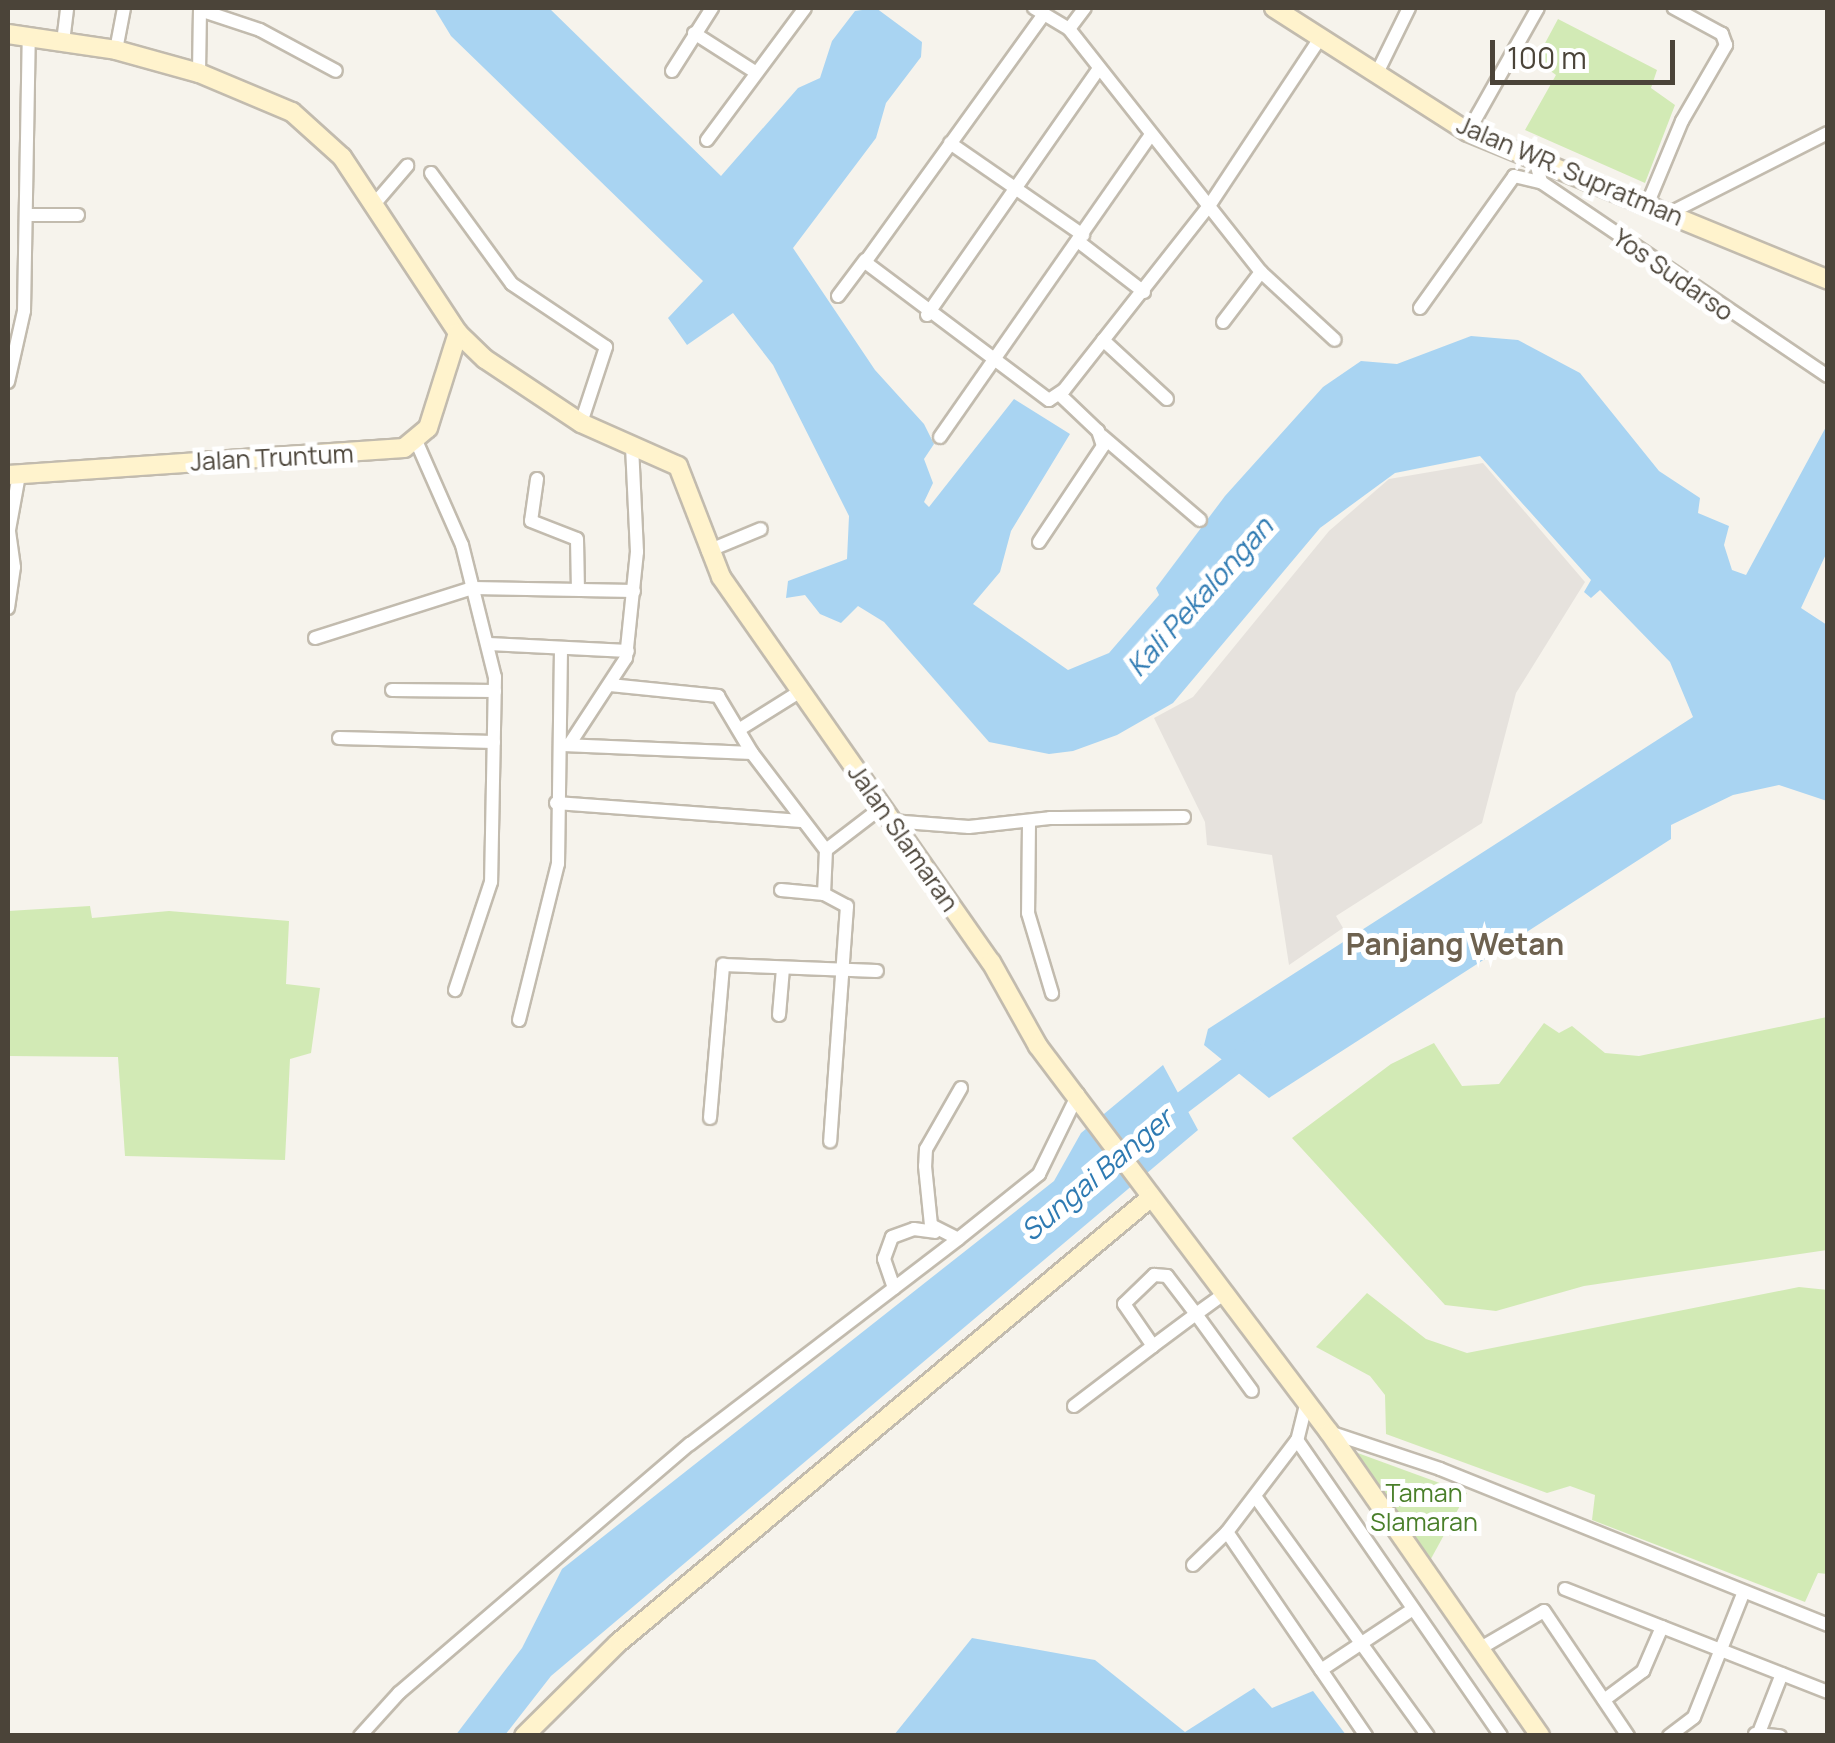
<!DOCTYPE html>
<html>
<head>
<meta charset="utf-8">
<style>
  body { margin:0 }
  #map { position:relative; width:1835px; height:1743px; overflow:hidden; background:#f6f3ec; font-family:Manrope,sans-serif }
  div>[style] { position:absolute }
  .industrial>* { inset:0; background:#e6e2dd }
  .green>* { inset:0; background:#d2eab5 }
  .water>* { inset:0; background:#a9d4f2 }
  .river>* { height:22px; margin:-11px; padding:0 11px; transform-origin:11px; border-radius:11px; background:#a9d4f2 }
  .roads { filter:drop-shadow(2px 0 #c2bbae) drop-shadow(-2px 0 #c2bbae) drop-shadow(0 2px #c2bbae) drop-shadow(0 -2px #c2bbae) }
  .street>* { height:12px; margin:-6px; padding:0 6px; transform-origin:6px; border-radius:6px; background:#fff }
  .secondary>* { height:18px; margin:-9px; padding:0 9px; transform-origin:9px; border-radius:9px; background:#fff3cd }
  span { translate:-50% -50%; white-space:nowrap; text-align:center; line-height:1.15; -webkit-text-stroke:10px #fff; paint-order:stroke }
  .street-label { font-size:25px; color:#4b4439 }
  .park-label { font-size:25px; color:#4a7f2a }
  .water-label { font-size:28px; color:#2e7ab2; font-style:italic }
  .quarter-label { font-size:30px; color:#6e6250; font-weight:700 }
  .frame { position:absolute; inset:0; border:10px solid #4b4439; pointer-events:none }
  .scale { position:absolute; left:1490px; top:40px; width:185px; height:45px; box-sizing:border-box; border:5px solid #4b4439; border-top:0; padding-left:12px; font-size:30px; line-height:35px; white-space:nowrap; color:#4b4439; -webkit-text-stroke:8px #fff; paint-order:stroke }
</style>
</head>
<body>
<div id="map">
  <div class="industrial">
    <div style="clip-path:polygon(1483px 463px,1585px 582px,1516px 693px,1482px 823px,1336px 916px,1343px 928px,1289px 965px,1272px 855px,1207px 845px,1205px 822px,1154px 718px,1193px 697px,1329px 531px,1389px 479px)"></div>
  </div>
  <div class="green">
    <div style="clip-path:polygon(1558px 19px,1657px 70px,1651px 88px,1675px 105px,1645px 183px,1525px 130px,1556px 75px,1536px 60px)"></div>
    <div style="clip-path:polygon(90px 906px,92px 918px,169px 911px,289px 921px,286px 984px,320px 988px,311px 1053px,290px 1059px,285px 1160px,125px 1156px,118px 1057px,8px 1056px,8px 911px)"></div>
    <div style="clip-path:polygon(1827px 1017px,1827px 1250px,1584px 1286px,1496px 1311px,1445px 1305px,1292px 1138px,1391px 1064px,1434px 1043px,1462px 1086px,1499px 1084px,1544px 1023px,1559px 1033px,1572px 1026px,1605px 1053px,1639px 1056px)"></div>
    <div style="clip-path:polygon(1799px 1287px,1828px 1290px,1827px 1574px,1818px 1573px,1805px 1602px,1592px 1520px,1595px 1495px,1570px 1486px,1547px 1493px,1386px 1434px,1385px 1395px,1370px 1376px,1316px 1347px,1367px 1293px,1426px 1339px,1467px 1353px)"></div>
    <div style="clip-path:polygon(1344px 1448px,1467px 1493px,1427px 1566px)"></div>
  </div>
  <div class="water">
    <div style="clip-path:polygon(434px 8px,549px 8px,721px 176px,798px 88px,820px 78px,832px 41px,855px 11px,876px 8px,922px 42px,921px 57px,886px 103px,876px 138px,793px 248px,875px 370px,924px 424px,934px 444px,924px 459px,933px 483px,924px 502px,929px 507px,1014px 399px,1070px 434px,1011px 531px,1000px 572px,973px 604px,1068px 670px,1109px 653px,1159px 595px,1156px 588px,1225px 496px,1323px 387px,1361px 361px,1397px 364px,1471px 336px,1518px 340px,1580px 373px,1659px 471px,1700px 498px,1698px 513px,1729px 526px,1724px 545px,1732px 570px,1746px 575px,1827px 425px,1827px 552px,1801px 608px,1827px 625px,1827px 801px,1779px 785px,1733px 795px,1671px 825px,1671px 839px,1269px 1098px,1204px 1045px,1208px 1029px,1693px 717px,1670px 662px,1600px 590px,1591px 598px,1584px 592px,1591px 580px,1480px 456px,1395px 473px,1320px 528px,1173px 703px,1117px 735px,1073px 751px,1049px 754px,989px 742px,884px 622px,858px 606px,841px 623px,820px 614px,805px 595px,786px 598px,788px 581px,847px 559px,849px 516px,773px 365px,733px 313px,687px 345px,668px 318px,703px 281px,451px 36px)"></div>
    <div style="clip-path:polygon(1163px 1065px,1198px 1130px,551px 1676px,505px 1735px,455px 1736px,522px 1648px,562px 1569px,1054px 1181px,1081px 1133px)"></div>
    <div style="clip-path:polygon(972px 1638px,1095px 1660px,1185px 1732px,1254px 1688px,1272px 1708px,1313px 1691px,1346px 1735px,894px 1735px)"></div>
  </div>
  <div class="river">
    <div style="left:1161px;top:1119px;width:113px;rotate:-37.1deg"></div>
  </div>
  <div class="roads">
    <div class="street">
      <div style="left:1034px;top:8px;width:41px;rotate:31deg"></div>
      <div style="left:1069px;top:29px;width:310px;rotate:51.7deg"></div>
      <div style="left:1261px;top:272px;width:100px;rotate:42.6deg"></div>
      <div style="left:200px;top:10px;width:63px;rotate:18.4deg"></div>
      <div style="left:260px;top:30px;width:86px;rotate:28.3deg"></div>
      <div style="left:1044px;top:14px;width:306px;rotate:125.8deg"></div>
      <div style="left:865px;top:262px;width:230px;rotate:36.9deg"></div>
      <div style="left:1049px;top:400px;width:18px;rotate:-34deg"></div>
      <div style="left:1064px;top:390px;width:234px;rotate:-51.8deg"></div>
      <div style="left:1209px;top:206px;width:201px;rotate:-56.5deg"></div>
      <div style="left:1069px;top:29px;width:26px;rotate:-53deg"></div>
      <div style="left:694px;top:33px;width:72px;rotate:32.6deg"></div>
      <div style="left:63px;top:42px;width:34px;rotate:-83deg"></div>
      <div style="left:116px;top:50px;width:43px;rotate:-79.2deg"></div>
      <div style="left:672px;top:71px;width:75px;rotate:-57.6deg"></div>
      <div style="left:199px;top:73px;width:65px;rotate:-89.1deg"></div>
      <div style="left:1376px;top:75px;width:75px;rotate:-63.8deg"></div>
      <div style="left:1468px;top:132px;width:142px;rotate:-60.6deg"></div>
      <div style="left:707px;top:140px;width:164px;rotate:-53.4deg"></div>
      <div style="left:950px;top:143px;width:162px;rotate:34.7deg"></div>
      <div style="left:1535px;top:159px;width:24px;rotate:75deg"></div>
      <div style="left:1541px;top:182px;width:346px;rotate:34.1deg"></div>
      <div style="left:431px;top:173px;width:137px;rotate:53.9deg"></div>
      <div style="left:512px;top:284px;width:113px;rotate:33.8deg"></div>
      <div style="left:606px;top:347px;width:80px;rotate:108.2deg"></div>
      <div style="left:376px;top:202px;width:48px;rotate:-49.3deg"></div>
      <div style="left:1647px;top:205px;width:91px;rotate:-67.4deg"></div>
      <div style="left:1682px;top:121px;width:88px;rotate:-59.9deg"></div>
      <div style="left:1726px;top:45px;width:12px;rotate:-110deg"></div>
      <div style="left:1722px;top:34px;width:55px;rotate:-151.6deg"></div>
      <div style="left:1670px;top:213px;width:177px;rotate:-26.9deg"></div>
      <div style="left:26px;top:215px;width:52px"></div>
      <div style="left:1079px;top:242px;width:82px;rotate:37.6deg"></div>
      <div style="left:838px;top:296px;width:45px;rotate:-53.1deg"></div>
      <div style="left:1420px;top:308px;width:162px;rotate:-54.5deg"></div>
      <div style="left:1514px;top:176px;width:28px;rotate:13deg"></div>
      <div style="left:927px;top:315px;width:301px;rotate:-55.1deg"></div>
      <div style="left:1223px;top:322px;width:63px;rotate:-52.8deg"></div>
      <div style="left:1103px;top:340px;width:87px;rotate:42.7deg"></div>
      <div style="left:8px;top:382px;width:73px;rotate:-77.3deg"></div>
      <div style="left:24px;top:311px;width:275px;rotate:-89deg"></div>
      <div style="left:1102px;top:436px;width:129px;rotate:40.6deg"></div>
      <div style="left:940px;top:437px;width:367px;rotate:-55.1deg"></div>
      <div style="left:417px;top:443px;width:111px;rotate:66.2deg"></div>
      <div style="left:462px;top:545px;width:136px;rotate:76deg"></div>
      <div style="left:495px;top:677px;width:205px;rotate:91.1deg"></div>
      <div style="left:491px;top:882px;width:114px;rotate:108.4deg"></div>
      <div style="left:537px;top:479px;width:42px;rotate:98.1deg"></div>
      <div style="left:531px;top:521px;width:49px;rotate:21.4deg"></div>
      <div style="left:577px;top:539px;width:50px;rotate:88.9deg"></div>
      <div style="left:1039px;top:542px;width:115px;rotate:-56.3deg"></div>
      <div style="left:1103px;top:446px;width:16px;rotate:-108deg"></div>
      <div style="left:1098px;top:431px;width:52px;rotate:-136.5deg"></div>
      <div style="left:708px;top:551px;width:57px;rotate:-22.5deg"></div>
      <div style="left:8px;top:608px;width:41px;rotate:-81.7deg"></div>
      <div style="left:14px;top:567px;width:37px;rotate:-98deg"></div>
      <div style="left:9px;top:530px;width:56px;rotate:-79.7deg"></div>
      <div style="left:315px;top:638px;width:166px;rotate:-17.6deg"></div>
      <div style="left:473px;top:588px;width:161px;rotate:1.1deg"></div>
      <div style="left:489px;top:644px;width:139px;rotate:2.9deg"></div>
      <div style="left:610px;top:685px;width:109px;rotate:5.8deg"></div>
      <div style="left:718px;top:696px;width:66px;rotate:59.2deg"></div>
      <div style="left:752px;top:753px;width:122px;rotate:52.7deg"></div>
      <div style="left:826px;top:850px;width:69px;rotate:-37.4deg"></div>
      <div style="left:392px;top:690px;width:103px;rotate:0.6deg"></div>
      <div style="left:740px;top:729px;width:70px;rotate:-32.1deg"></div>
      <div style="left:339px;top:738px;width:155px;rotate:1.5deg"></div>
      <div style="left:563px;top:745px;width:189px;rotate:2.4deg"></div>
      <div style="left:569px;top:745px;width:104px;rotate:-56.8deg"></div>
      <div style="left:626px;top:658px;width:107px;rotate:-84.1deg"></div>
      <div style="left:637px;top:552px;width:106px;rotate:-92.7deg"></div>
      <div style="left:556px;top:803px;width:246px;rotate:4.2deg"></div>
      <div style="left:891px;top:821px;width:78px;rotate:4.4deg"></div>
      <div style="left:969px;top:827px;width:81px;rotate:-6.3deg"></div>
      <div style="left:1050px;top:818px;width:134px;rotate:-0.4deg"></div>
      <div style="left:1029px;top:823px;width:90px;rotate:90.6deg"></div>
      <div style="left:1028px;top:913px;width:84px;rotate:73.3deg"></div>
      <div style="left:826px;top:850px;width:44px;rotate:92.6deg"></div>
      <div style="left:824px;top:894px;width:26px;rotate:28deg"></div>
      <div style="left:847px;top:906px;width:236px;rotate:94.1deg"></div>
      <div style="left:781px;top:890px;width:43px;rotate:5.3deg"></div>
      <div style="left:779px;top:1015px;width:47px;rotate:-85.1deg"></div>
      <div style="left:519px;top:1020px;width:161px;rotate:-76deg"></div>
      <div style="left:558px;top:864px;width:216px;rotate:-89.2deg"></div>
      <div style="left:961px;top:1088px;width:70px;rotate:119.8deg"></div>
      <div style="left:926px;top:1149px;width:17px;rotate:93deg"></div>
      <div style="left:925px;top:1166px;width:59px;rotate:84.2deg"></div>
      <div style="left:931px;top:1225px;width:30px;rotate:27deg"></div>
      <div style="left:958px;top:1239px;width:104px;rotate:-38.7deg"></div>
      <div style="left:1039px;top:1174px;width:89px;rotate:-64deg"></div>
      <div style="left:710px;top:1118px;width:154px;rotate:-85.1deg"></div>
      <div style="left:723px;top:965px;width:154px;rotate:2.2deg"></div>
      <div style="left:894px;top:1288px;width:31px;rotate:-109deg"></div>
      <div style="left:884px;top:1259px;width:23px;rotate:-70deg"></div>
      <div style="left:892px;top:1237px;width:23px;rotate:-20deg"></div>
      <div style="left:914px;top:1229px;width:21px;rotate:8deg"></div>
      <div style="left:1221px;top:1296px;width:31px;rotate:144deg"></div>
      <div style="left:1196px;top:1314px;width:54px;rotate:143.3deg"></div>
      <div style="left:1153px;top:1346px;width:51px;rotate:-124.6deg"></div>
      <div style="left:1124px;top:1304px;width:42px;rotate:-44deg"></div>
      <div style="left:1154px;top:1275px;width:13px;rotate:4deg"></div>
      <div style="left:1167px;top:1276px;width:48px;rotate:52.7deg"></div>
      <div style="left:1196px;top:1314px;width:95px;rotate:54deg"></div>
      <div style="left:1306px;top:1405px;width:36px;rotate:104deg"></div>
      <div style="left:1297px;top:1440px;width:359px;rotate:55.4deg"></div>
      <div style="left:1074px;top:1406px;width:99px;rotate:-37.2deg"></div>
      <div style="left:1329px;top:1432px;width:117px;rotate:18.4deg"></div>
      <div style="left:1440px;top:1469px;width:418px;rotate:21.9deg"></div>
      <div style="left:1297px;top:1440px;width:116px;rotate:127.3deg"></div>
      <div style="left:1227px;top:1532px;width:247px;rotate:55.7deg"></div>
      <div style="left:1257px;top:1499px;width:292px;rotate:54.2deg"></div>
      <div style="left:1193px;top:1565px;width:47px;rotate:-44.1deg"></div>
      <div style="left:1565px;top:1589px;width:282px;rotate:21.4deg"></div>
      <div style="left:1479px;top:1649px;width:75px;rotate:-30.3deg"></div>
      <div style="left:1544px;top:1611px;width:151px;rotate:56.1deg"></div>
      <div style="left:1321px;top:1670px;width:110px;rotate:-33.5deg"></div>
      <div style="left:1604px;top:1700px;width:49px;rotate:-36.6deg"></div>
      <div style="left:1643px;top:1671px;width:48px;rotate:-66.6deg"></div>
      <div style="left:1760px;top:1730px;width:60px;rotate:-68.6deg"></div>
      <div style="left:1755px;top:1734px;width:25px;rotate:5deg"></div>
      <div style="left:360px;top:1736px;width:58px;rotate:-47.8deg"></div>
      <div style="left:399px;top:1693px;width:383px;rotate:-40.6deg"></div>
      <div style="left:690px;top:1444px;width:337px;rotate:-37.4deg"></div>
      <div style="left:1669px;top:1736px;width:31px;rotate:-37deg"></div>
      <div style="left:1694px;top:1717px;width:132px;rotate:-68.3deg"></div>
    </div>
    <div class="secondary">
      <div style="left:1274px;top:8px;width:230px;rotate:32.6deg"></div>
      <div style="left:1468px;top:132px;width:389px;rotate:22.3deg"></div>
      <div style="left:8px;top:34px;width:109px;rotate:8.4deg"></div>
      <div style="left:116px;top:50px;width:86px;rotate:15.5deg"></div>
      <div style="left:199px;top:73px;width:101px;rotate:22.8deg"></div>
      <div style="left:292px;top:112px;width:67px;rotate:42deg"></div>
      <div style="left:342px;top:157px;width:211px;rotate:56.6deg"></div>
      <div style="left:458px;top:333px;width:37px;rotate:44deg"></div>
      <div style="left:485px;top:359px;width:115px;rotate:33.7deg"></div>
      <div style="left:581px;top:423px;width:106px;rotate:23.9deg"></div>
      <div style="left:678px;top:466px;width:119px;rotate:68.8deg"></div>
      <div style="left:721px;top:577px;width:470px;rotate:55deg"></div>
      <div style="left:991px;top:962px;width:96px;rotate:60.8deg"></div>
      <div style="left:1038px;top:1046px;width:483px;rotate:53deg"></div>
      <div style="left:1329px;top:1432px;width:370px;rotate:55.2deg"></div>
      <div style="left:8px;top:475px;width:397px;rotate:-3.9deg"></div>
      <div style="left:404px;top:448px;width:31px;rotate:-40deg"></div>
      <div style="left:428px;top:428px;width:100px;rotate:-72.5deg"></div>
      <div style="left:524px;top:1736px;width:132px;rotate:-44.7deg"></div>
      <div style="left:618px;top:1643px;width:694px;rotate:-39.91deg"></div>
    </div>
  </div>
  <div class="street-label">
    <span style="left:1570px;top:171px;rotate:23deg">Jalan WR. Supratman</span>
    <span style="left:1673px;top:275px;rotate:35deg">Yos Sudarso</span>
    <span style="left:272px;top:458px;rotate:-3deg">Jalan Truntum</span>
    <span style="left:903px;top:838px;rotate:55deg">Jalan Slamaran</span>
  </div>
  <div class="park-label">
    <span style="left:1424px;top:1508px">Taman<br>Slamaran</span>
  </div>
  <div class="water-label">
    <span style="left:1199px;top:596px;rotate:-48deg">Kali Pekalongan</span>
    <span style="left:1096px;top:1174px;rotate:-40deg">Sungai Banger</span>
  </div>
  <div class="quarter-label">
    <span style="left:1455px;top:944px">Panjang Wetan</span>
  </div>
  <div class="frame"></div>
  <div class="scale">100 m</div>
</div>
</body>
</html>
